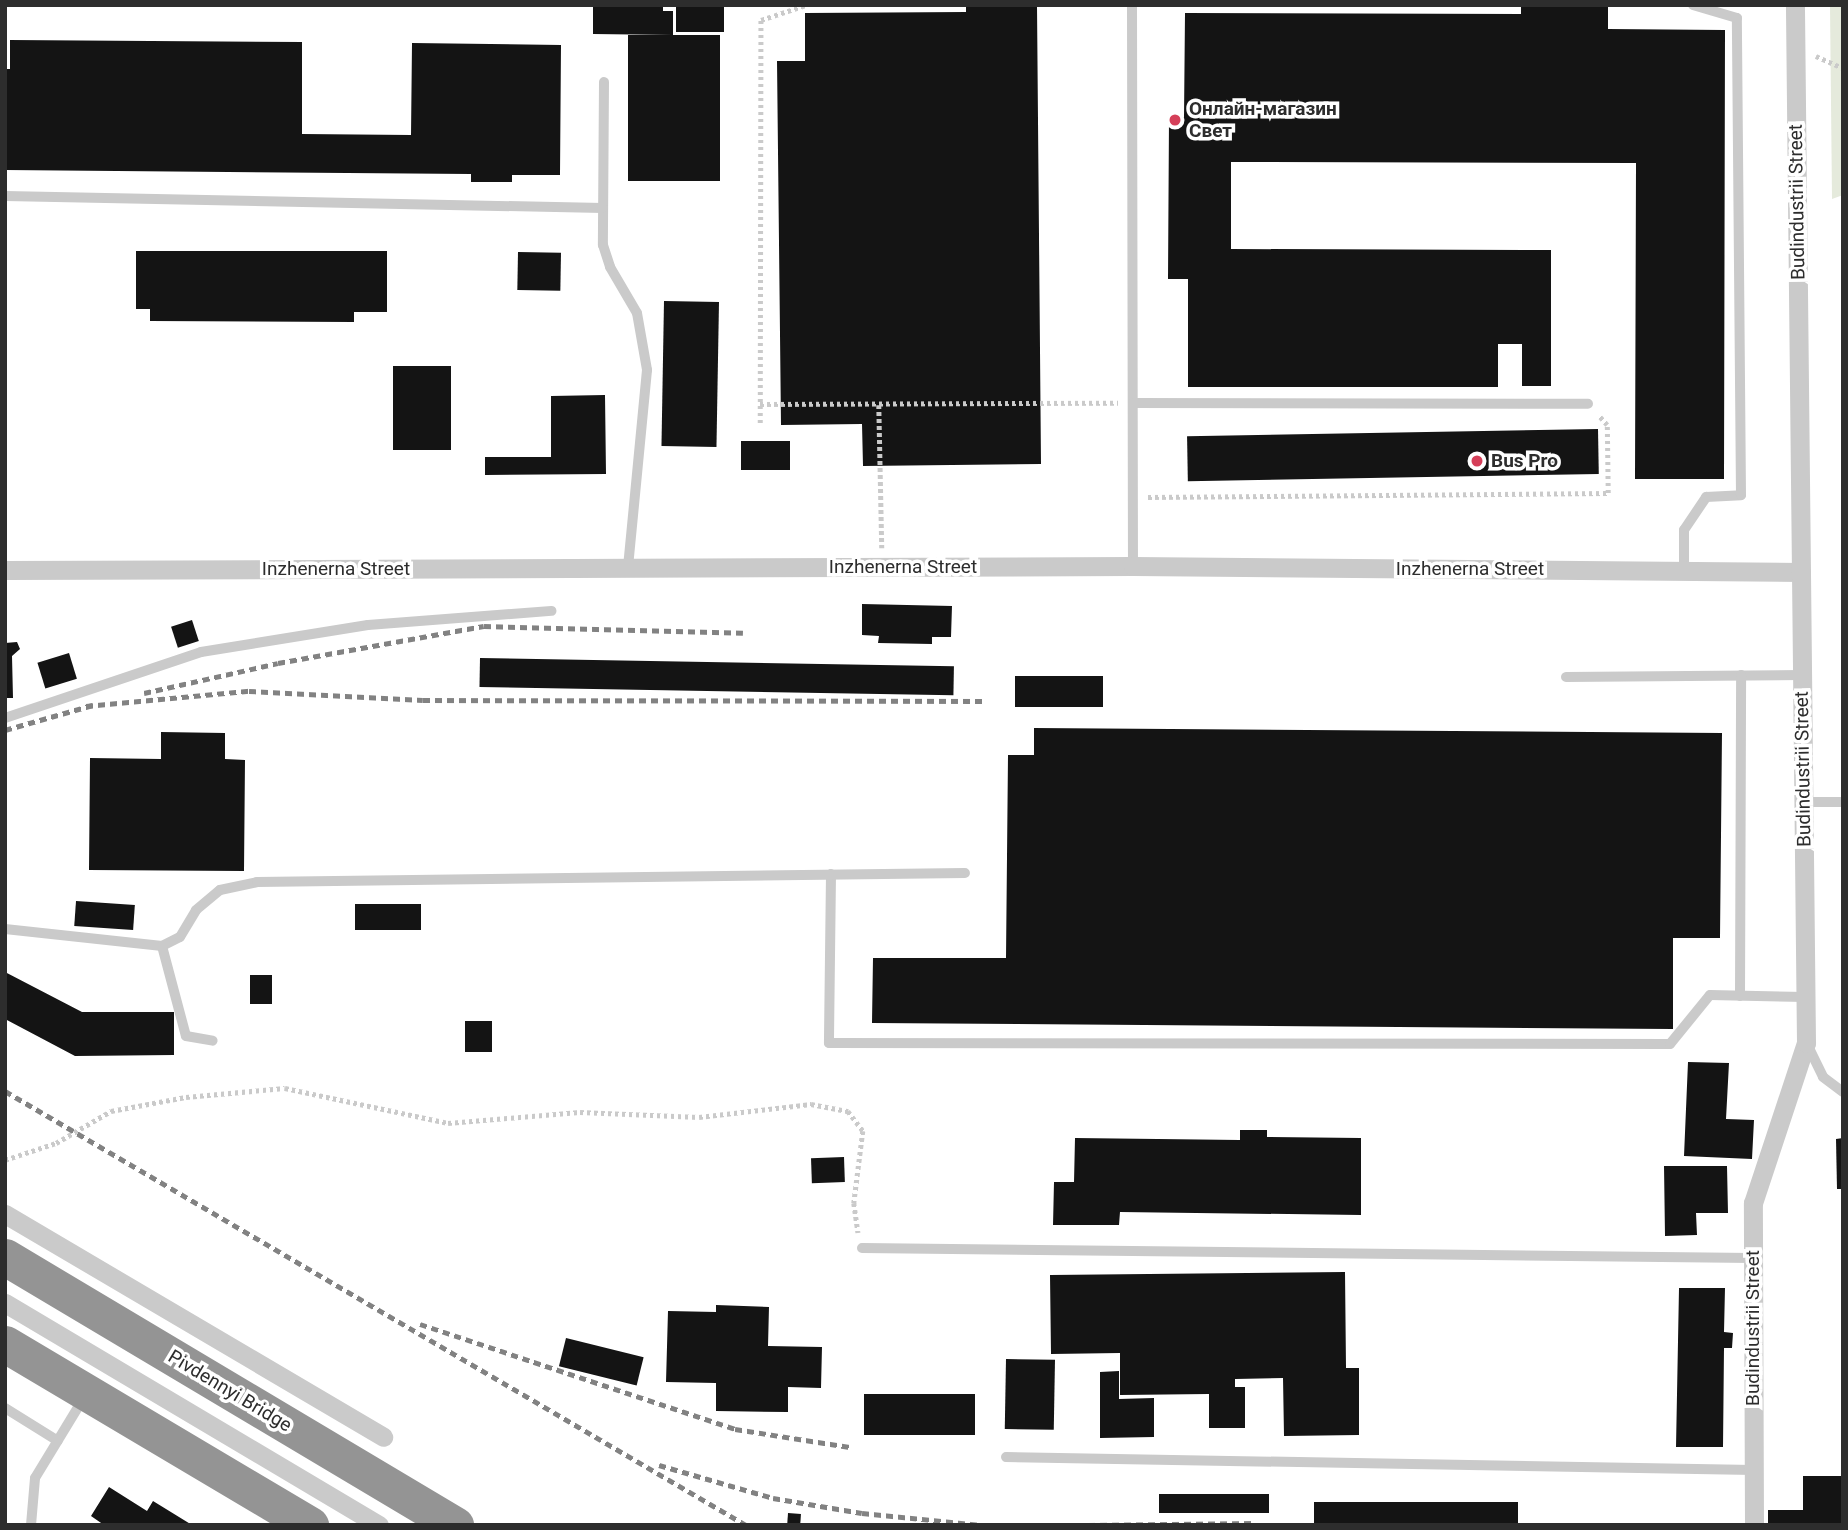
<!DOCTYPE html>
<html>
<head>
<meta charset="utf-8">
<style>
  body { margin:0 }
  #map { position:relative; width:1848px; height:1530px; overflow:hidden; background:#fff; font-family:Roboto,sans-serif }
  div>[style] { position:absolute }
  .green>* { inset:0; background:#e5eadc }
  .building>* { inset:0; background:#141414; transform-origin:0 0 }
  .path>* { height:4.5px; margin-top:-2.25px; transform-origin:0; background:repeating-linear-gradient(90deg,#cacaca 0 3.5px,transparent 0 7px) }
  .lane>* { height:10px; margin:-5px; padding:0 5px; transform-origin:5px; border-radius:5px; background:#cacaca }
  .street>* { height:19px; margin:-9.5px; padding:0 9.5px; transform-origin:9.5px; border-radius:9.5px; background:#cacaca }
  .highway>* { height:37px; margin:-18.5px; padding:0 18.5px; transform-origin:18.5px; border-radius:18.5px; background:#949494 }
  .rail>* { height:5px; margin-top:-2.5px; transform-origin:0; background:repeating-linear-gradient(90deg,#828282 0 7px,transparent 0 12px) }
  .highway-bridge>* { height:37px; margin:-18.5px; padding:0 18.5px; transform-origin:18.5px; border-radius:18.5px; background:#949494 }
  .dots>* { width:19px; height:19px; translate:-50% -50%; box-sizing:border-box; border:4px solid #fff; border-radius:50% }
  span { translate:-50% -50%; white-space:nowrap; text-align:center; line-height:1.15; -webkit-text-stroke:7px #fff; paint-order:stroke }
  .poi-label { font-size:19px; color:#2d2d2d; font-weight:700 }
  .left { translate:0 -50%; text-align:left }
  .street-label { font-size:19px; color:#2d2d2d }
  .frame { position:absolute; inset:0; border:7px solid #2d2d2d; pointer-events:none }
</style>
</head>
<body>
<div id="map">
  <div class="green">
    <div style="clip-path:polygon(1830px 5px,1843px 5px,1843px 195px,1832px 199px)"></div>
  </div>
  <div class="building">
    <div style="clip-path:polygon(593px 5px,663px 5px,663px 11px,673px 11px,673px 35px,593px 34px)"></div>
    <div style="left:676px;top:5px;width:48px;height:27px"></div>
    <div style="clip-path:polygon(966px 5px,1037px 5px,1041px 464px,863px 466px,862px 424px,781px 425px,777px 61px,805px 61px,805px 13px,966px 12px)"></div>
    <div style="clip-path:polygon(1521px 5px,1608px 5px,1608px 29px,1725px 30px,1724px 479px,1635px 479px,1636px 163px,1231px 162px,1231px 249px,1551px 250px,1551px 386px,1522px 386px,1522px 344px,1498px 344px,1498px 387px,1188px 387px,1188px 279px,1168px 279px,1169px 117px,1184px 117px,1185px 13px,1521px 14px)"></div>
    <div style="left:720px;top:35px;width:146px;height:92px;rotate:90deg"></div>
    <div style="clip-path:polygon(10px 40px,302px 42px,302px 134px,411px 135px,412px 43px,561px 45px,560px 175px,512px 175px,512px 182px,471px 182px,471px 174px,5px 170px,5px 69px,10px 69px)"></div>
    <div style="clip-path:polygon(136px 251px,387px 251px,387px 312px,354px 312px,354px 322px,150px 321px,150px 309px,136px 309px)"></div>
    <div style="left:518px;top:252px;width:43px;height:38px;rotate:1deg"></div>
    <div style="left:664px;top:301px;width:55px;height:145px;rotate:1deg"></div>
    <div style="left:451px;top:366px;width:84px;height:58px;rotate:90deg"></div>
    <div style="clip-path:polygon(605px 395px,606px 474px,485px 475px,485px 457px,551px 457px,551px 396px)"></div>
    <div style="left:1598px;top:429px;width:45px;height:411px;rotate:89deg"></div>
    <div style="left:790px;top:441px;width:29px;height:49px;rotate:90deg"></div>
    <div style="clip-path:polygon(862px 604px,952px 606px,951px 637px,932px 637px,932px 644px,878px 643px,879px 636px,862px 635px)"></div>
    <div style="left:192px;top:620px;width:22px;height:22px;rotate:72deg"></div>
    <div style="clip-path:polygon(17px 642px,20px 649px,12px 656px,13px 698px,5px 698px,5px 643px)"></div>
    <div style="left:69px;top:653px;width:27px;height:33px;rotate:73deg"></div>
    <div style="left:480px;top:658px;width:474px;height:29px;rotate:1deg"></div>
    <div style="left:1015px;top:676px;width:88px;height:31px"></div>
    <div style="clip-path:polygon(1034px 728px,1722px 733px,1720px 938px,1673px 938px,1673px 1029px,872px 1023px,873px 958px,1006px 958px,1008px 755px,1034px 755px)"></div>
    <div style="clip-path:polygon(161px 732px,225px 733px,225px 759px,245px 760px,244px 871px,89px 870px,90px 758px,161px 759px)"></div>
    <div style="left:76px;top:901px;width:59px;height:25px;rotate:4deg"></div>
    <div style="left:355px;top:904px;width:66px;height:26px"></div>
    <div style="clip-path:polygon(5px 972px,82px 1012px,174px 1012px,174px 1055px,75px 1056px,5px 1019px)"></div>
    <div style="left:250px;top:975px;width:22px;height:29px"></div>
    <div style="left:492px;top:1021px;width:31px;height:27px;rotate:90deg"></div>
    <div style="clip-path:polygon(1688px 1062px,1729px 1063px,1726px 1119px,1754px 1120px,1752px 1159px,1684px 1156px)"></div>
    <div style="clip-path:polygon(1240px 1130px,1267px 1130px,1267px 1137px,1361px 1138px,1361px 1215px,1120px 1212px,1119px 1225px,1053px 1225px,1054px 1182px,1074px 1182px,1075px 1138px,1240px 1140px)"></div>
    <div style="clip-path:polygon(1843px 1138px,1843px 1189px,1837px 1189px,1836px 1139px)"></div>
    <div style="left:844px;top:1157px;width:25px;height:33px;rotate:88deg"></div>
    <div style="clip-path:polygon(1664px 1166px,1727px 1166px,1728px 1213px,1696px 1213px,1697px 1235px,1665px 1236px)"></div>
    <div style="clip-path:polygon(1345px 1272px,1346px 1368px,1359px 1368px,1359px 1435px,1284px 1436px,1283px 1378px,1235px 1379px,1235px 1387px,1245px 1387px,1245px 1428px,1209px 1428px,1209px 1394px,1120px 1395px,1120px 1353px,1051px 1354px,1050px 1275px)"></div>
    <div style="clip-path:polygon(1679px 1288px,1725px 1288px,1724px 1332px,1733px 1333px,1732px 1348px,1724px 1348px,1723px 1447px,1676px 1447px)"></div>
    <div style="clip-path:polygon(716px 1305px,769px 1307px,768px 1346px,822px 1347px,821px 1388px,788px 1387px,788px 1412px,716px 1411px,716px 1383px,666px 1382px,668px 1311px,716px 1312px)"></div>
    <div style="left:566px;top:1338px;width:80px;height:29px;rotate:14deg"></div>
    <div style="left:1006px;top:1359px;width:49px;height:70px;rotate:1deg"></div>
    <div style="clip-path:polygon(1119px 1371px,1119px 1399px,1154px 1398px,1154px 1437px,1100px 1438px,1100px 1372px)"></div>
    <div style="left:975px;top:1394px;width:41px;height:111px;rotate:90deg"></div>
    <div style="clip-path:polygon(1803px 1476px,1843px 1476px,1843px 1525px,1768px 1525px,1768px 1510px,1803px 1510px)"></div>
    <div style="clip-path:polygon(109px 1487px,147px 1511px,153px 1501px,192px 1525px,104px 1525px,91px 1516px)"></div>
    <div style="left:1269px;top:1494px;width:19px;height:110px;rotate:90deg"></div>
    <div style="left:1314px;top:1502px;width:204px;height:23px"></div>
    <div style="left:788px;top:1513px;width:13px;height:12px;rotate:4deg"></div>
  </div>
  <div class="path">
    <div style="left:1816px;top:56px;width:30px;rotate:24deg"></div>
    <div style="left:760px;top:404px;width:358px;rotate:-0.2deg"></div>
    <div style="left:879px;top:405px;width:143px;rotate:88.8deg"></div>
    <div style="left:760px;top:423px;width:403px;rotate:-89.9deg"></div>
    <div style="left:761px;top:20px;width:47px;rotate:-18.4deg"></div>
    <div style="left:1148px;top:497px;width:460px;rotate:-0.5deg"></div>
    <div style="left:1608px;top:493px;width:68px;rotate:-90.8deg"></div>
    <div style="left:1607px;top:425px;width:13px;rotate:-132deg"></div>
    <div style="left:5px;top:1160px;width:54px;rotate:-18.4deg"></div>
    <div style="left:56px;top:1143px;width:64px;rotate:-30.2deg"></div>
    <div style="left:111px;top:1111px;width:76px;rotate:-10.6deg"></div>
    <div style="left:186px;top:1097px;width:99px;rotate:-5.2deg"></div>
    <div style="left:285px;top:1088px;width:167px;rotate:12.1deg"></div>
    <div style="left:448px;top:1123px;width:132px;rotate:-4.8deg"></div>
    <div style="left:580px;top:1112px;width:119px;rotate:2.4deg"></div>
    <div style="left:699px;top:1117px;width:113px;rotate:-6.6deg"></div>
    <div style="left:811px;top:1104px;width:38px;rotate:11deg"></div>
    <div style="left:848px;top:1111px;width:25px;rotate:53deg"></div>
    <div style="left:863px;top:1131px;width:73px;rotate:97.1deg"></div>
    <div style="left:854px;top:1203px;width:30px;rotate:82deg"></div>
  </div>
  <div class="lane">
    <div style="left:1132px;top:5px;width:561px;rotate:89.9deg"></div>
    <div style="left:604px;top:82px;width:163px;rotate:90.4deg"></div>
    <div style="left:603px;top:245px;width:23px;rotate:72deg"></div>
    <div style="left:610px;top:267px;width:53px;rotate:59.6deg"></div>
    <div style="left:637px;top:313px;width:58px;rotate:80deg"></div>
    <div style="left:647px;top:370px;width:199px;rotate:95.5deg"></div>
    <div style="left:5px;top:196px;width:598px;rotate:1.15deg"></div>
    <div style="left:1133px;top:403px;width:455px;rotate:0.1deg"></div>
    <div style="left:1684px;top:571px;width:41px;rotate:-90deg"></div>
    <div style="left:1684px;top:530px;width:40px;rotate:-56deg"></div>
    <div style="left:1706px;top:497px;width:35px;rotate:-3deg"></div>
    <div style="left:1741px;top:495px;width:477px;rotate:-90.5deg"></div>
    <div style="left:1737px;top:18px;width:46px;rotate:-163.5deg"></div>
    <div style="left:1566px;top:677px;width:236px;rotate:-0.5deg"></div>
    <div style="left:5px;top:718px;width:207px;rotate:-18.6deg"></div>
    <div style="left:201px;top:652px;width:169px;rotate:-9.2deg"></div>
    <div style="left:368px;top:625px;width:184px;rotate:-4.4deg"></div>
    <div style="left:1804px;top:802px;width:39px"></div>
    <div style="left:831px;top:874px;width:169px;rotate:90.7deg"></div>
    <div style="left:829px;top:1043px;width:841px;rotate:0.07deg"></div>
    <div style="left:1670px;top:1044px;width:63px;rotate:-50.8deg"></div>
    <div style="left:1710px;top:995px;width:95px;rotate:1.2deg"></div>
    <div style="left:5px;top:929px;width:158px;rotate:6.2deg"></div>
    <div style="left:162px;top:946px;width:20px;rotate:-27deg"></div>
    <div style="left:180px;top:937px;width:31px;rotate:-59deg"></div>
    <div style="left:196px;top:910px;width:31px;rotate:-40deg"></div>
    <div style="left:220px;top:890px;width:38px;rotate:-12deg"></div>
    <div style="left:257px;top:882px;width:708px;rotate:-0.73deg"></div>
    <div style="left:162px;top:946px;width:93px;rotate:75.1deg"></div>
    <div style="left:186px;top:1036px;width:27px;rotate:10deg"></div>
    <div style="left:1740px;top:996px;width:321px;rotate:-89.8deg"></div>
    <div style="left:1808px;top:1046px;width:34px;rotate:64deg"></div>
    <div style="left:1823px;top:1077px;width:25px;rotate:37deg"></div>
    <div style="left:862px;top:1248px;width:891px;rotate:0.64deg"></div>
    <div style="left:5px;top:1408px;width:62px;rotate:31.9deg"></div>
    <div style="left:1006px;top:1457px;width:748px;rotate:1deg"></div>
    <div style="left:31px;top:1525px;width:47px;rotate:-85.1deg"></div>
    <div style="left:35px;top:1478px;width:92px;rotate:-58.7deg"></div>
  </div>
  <div class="street">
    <div style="left:5px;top:570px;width:1128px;rotate:-0.2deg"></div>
    <div style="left:1133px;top:566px;width:668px;rotate:0.51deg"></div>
    <div style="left:5px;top:1214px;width:439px;rotate:30.5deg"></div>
    <div style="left:5px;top:1303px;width:435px;rotate:30.7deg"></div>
    <div style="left:1754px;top:1525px;width:322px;rotate:-90.2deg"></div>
    <div style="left:1753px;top:1203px;width:169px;rotate:-71.7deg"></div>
    <div style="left:1806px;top:1043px;width:1038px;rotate:-90.61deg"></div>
  </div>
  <div class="highway">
    <div style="left:5px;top:1257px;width:524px;rotate:30.78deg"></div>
  </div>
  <div class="rail">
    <div style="left:144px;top:693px;width:137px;rotate:-12.6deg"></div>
    <div style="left:278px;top:663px;width:209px;rotate:-10.2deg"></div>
    <div style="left:484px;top:626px;width:259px;rotate:1.5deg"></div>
    <div style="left:86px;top:706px;width:164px;rotate:-5.3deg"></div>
    <div style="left:249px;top:691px;width:174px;rotate:3deg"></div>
    <div style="left:423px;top:700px;width:559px;rotate:0.1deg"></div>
    <div style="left:5px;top:730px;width:95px;rotate:-15.9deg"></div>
    <div style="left:5px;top:1091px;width:859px;rotate:30.36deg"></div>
    <div style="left:420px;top:1324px;width:332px;rotate:18.4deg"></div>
    <div style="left:735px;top:1429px;width:116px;rotate:8.9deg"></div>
    <div style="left:659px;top:1465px;width:119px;rotate:16.1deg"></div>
    <div style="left:773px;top:1498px;width:90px;rotate:9.6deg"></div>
    <div style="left:862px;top:1513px;width:122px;rotate:5.7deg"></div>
    <div style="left:1088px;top:1525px;width:167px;rotate:-0.7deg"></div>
  </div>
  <div class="highway-bridge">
    <div style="left:5px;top:1344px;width:355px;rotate:30.7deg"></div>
  </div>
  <div class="dots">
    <div style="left:1175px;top:120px;background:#d53f59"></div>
    <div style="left:1477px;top:461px;background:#d53f59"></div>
  </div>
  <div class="poi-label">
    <span class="left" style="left:1189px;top:120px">Онлайн-магазин<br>Свет</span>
    <span class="left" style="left:1491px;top:461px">Bus Pro</span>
  </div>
  <div class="street-label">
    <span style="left:1797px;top:202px;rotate:-91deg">Budindustrii Street</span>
    <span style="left:903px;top:567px">Inzhenerna Street</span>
    <span style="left:336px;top:569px">Inzhenerna Street</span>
    <span style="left:1470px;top:569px">Inzhenerna Street</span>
    <span style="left:1803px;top:769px;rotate:-91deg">Budindustrii Street</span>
    <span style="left:1753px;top:1328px;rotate:-90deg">Budindustrii Street</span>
    <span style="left:230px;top:1391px;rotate:31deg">Pivdennyi Bridge</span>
  </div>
  <div class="frame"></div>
</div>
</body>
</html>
